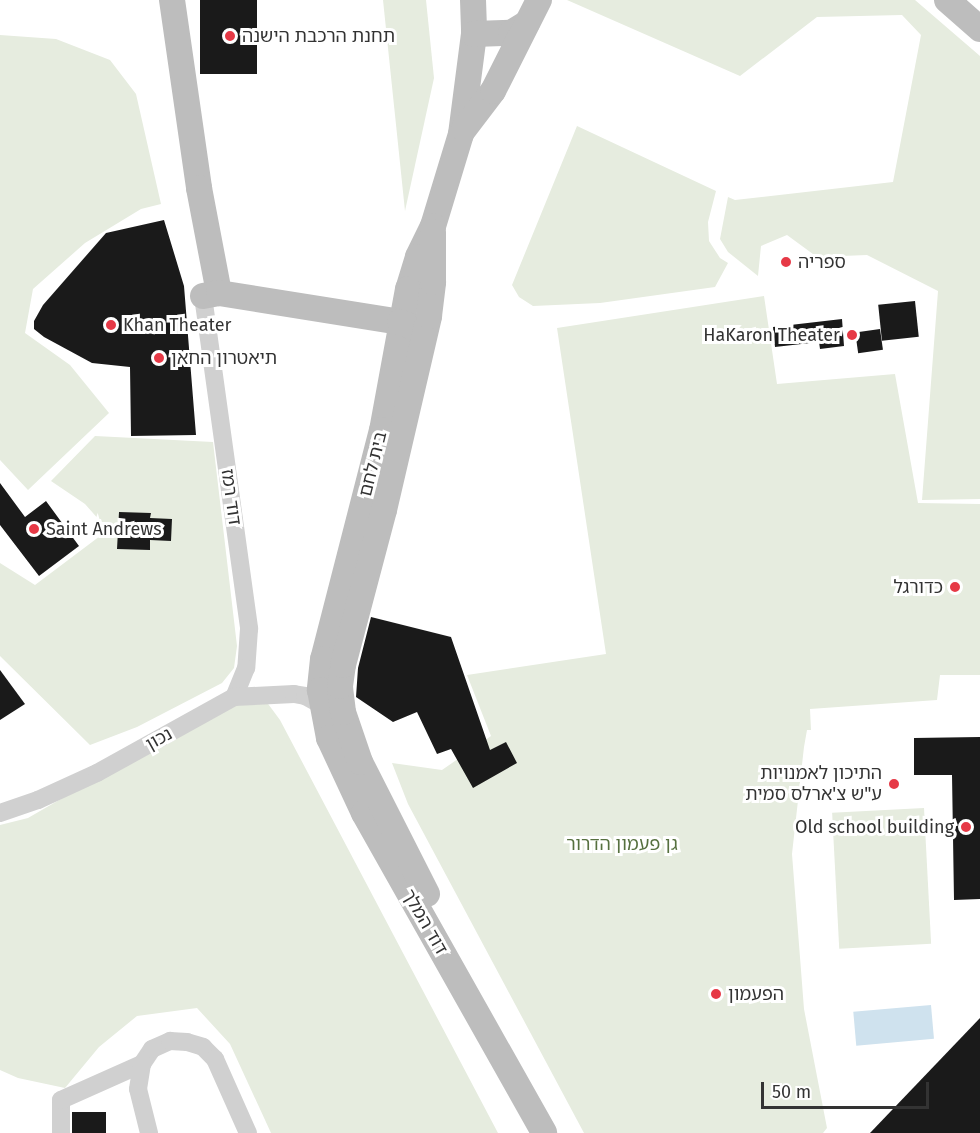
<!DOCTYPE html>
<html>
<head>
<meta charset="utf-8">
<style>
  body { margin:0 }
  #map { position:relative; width:980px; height:1133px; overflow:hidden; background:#fff; font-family:"Fira Sans","Noto Sans Hebrew",sans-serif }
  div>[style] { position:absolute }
  .green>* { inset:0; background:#e6ecdf; transform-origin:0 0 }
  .water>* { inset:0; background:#cfe2ee; transform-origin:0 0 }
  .building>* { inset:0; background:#1a1a1a; transform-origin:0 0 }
  .street>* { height:18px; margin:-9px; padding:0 9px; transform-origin:9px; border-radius:9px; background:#d0d0d0 }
  .secondary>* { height:26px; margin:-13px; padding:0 13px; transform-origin:13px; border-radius:13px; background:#bdbdbd }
  .dots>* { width:16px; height:16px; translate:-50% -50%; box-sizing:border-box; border:3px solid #fff; border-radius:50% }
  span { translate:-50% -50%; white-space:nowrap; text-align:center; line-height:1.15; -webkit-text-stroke:6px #fff; paint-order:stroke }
  .poi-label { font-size:18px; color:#333 }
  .left { translate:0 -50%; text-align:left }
  .right { translate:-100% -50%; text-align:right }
  .street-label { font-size:18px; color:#333 }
  .park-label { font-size:18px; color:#56703f }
  .scale { position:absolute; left:761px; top:1082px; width:168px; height:27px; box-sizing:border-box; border:3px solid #333; border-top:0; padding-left:8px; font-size:18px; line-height:21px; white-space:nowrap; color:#333; -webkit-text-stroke:4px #fff; paint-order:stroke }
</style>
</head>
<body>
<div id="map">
  <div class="green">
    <div style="clip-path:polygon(383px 0,426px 0,434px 78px,405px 211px)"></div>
    <div style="clip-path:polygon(567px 0,915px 0,980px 56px,980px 499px,922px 500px,938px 291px,867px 255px,817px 257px,787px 235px,761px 246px,758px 276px,728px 252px,720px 239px,728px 197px,735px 200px,893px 182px,921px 35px,902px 15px,817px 17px,740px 76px)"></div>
    <div style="clip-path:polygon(0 35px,56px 39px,110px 60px,136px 94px,161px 204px,141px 209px,85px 243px,33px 289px,25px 333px,70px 365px,109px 413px,28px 490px,0 460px)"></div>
    <div style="clip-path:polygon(577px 126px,716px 191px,708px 222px,709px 241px,720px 258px,728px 263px,715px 287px,600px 303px,533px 306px,519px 297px,512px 285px)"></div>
    <div style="clip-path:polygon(764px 296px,777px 384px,895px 374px,918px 503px,980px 504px,980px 675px,940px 675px,937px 700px,810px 709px,811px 730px,807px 730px,804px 747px,792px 854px,804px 1009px,827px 1128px,823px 1133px,584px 1133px,408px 804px,392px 763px,442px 770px,491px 736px,467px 675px,606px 654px,557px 328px)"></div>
    <div style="clip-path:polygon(95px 436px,213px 442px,237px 646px,234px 668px,222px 683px,137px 727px,90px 745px,0 656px,0 563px,35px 585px,108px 530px,85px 504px,51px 481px)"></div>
    <div style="clip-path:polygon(239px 696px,263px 697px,280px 720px,498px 1133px,271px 1133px,230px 1044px,197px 1008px,137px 1016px,99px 1047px,65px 1088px,18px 1078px,0 1070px,0 825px,28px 818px)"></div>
    <div style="left:924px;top:808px;width:136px;height:92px;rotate:87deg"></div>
  </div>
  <div class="water">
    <div style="left:931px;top:1005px;width:34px;height:78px;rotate:85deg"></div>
  </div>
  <div class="building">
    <div style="left:200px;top:0;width:57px;height:74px"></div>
    <div style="clip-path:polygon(164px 220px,184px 286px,196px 435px,131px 436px,130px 367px,92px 363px,44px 337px,34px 329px,34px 321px,43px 305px,106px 233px)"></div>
    <div style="left:915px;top:301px;width:36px;height:37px;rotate:84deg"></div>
    <div style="clip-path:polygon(842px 319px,844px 346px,820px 349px,819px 342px,775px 347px,773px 327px)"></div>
    <div style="left:880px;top:329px;width:21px;height:25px;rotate:82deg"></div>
    <div style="clip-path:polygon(0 483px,25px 517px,46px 501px,79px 546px,39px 576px,0 525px)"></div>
    <div style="clip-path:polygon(119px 512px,151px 513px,150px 518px,172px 519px,171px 541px,150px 540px,150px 550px,117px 549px)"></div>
    <div style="clip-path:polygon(371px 617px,451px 637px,490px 750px,506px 742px,517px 763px,473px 788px,451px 749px,437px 754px,417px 712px,393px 722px,356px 697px,358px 668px)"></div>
    <div style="clip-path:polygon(0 670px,25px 704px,0 720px)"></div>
    <div style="clip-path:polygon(980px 737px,980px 899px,954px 900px,952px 775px,914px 775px,914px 738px)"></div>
    <div style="clip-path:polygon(980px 1018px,980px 1133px,870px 1133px)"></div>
    <div style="left:72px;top:1112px;width:34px;height:21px"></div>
  </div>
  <div class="street">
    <div style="left:203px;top:296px;width:336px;rotate:82.1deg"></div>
    <div style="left:249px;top:629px;width:39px;rotate:94deg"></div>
    <div style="left:246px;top:668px;width:31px;rotate:112deg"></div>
    <div style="left:0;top:813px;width:40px;rotate:-18.9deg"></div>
    <div style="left:38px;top:800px;width:65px;rotate:-24.6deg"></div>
    <div style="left:97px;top:773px;width:157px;rotate:-29deg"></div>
    <div style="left:234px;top:697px;width:60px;rotate:-2.9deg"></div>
    <div style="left:294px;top:694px;width:11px;rotate:10deg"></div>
    <div style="left:305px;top:696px;width:18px;rotate:29deg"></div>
    <div style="left:61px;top:1133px;width:33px;rotate:-90deg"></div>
    <div style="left:61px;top:1100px;width:89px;rotate:-24deg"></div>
    <div style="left:149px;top:1133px;width:45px;rotate:-104deg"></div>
    <div style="left:138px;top:1089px;width:25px;rotate:-81deg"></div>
    <div style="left:142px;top:1064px;width:18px;rotate:-56deg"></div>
    <div style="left:152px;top:1049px;width:20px;rotate:-24deg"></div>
    <div style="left:170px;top:1041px;width:17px;rotate:3deg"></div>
    <div style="left:187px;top:1042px;width:17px;rotate:17deg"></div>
    <div style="left:203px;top:1047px;width:17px;rotate:45deg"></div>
    <div style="left:215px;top:1059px;width:81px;rotate:66deg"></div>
  </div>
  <div class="secondary">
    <div style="left:172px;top:0;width:190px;rotate:81.8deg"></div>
    <div style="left:199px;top:188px;width:107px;rotate:79.2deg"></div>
    <div style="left:473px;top:0;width:34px;rotate:88deg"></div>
    <div style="left:474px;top:34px;width:101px;rotate:97.4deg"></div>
    <div style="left:461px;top:134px;width:96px;rotate:106.9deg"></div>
    <div style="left:433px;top:226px;width:34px;rotate:116deg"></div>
    <div style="left:418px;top:257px;width:34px;rotate:107deg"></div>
    <div style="left:408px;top:289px;width:143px;rotate:100.4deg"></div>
    <div style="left:382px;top:430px;width:236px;rotate:104.4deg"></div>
    <div style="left:323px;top:659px;width:31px;rotate:96deg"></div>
    <div style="left:320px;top:690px;width:49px;rotate:79.4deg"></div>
    <div style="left:329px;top:738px;width:83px;rotate:65deg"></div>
    <div style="left:364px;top:813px;width:367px;rotate:60.6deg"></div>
    <div style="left:947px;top:0;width:44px;rotate:41.3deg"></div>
    <div style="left:474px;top:34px;width:37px;rotate:-2deg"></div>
    <div style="left:511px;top:33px;width:19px;rotate:-32deg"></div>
    <div style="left:464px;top:129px;width:48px;rotate:-52.7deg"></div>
    <div style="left:493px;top:91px;width:102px;rotate:-63.2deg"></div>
    <div style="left:203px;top:296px;width:16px;rotate:-11deg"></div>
    <div style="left:219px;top:293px;width:183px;rotate:9.1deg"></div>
    <div style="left:400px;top:322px;width:16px;rotate:22deg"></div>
    <div style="left:427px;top:894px;width:148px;rotate:-116.9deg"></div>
    <div style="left:360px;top:762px;width:53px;rotate:-108.8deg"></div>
    <div style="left:343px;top:712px;width:26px;rotate:-97deg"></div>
    <div style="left:340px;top:686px;width:21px;rotate:-82deg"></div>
    <div style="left:343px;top:665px;width:160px;rotate:-75.2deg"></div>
    <div style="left:384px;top:510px;width:199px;rotate:-76.9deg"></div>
    <div style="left:429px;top:316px;width:34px;rotate:-83deg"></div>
    <div style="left:433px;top:282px;width:50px;rotate:-90deg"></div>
  </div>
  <div class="dots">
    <div style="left:230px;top:36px;background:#e63946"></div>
    <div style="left:786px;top:262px;background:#e63946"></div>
    <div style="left:111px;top:325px;background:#e63946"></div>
    <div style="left:852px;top:335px;background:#e63946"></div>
    <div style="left:159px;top:358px;background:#e63946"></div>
    <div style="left:34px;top:529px;background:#e63946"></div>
    <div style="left:955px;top:587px;background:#e63946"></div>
    <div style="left:894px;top:784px;background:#e63946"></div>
    <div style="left:966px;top:827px;background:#e63946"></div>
    <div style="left:716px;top:994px;background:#e63946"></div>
  </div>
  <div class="poi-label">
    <span class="left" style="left:242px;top:36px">תחנת הרכבת הישנה</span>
    <span class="left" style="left:798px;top:262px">ספריה</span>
    <span class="left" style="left:123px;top:325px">Khan Theater</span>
    <span class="right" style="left:840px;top:335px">HaKaron Theater</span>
    <span class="left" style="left:171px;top:358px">תיאטרון החאן</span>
    <span class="left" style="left:46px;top:529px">Saint Andrews</span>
    <span class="right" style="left:943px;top:587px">כדורגל</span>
    <span class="right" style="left:882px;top:784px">התיכון לאמנויות<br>ע"ש צ'ארלס סמית</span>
    <span class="right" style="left:954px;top:827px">Old school building</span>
    <span class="left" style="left:728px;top:994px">הפעמון</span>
  </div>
  <div class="street-label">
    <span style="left:373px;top:464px;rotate:-76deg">בית לחם</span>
    <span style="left:231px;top:497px;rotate:82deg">דוד רמז</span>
    <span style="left:159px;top:739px;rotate:-29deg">נכון</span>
    <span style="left:425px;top:922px;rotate:60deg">דוד המלך</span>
  </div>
  <div class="park-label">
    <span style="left:622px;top:844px">גן פעמון הדרור</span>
  </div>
  <div class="scale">50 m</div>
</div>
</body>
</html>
